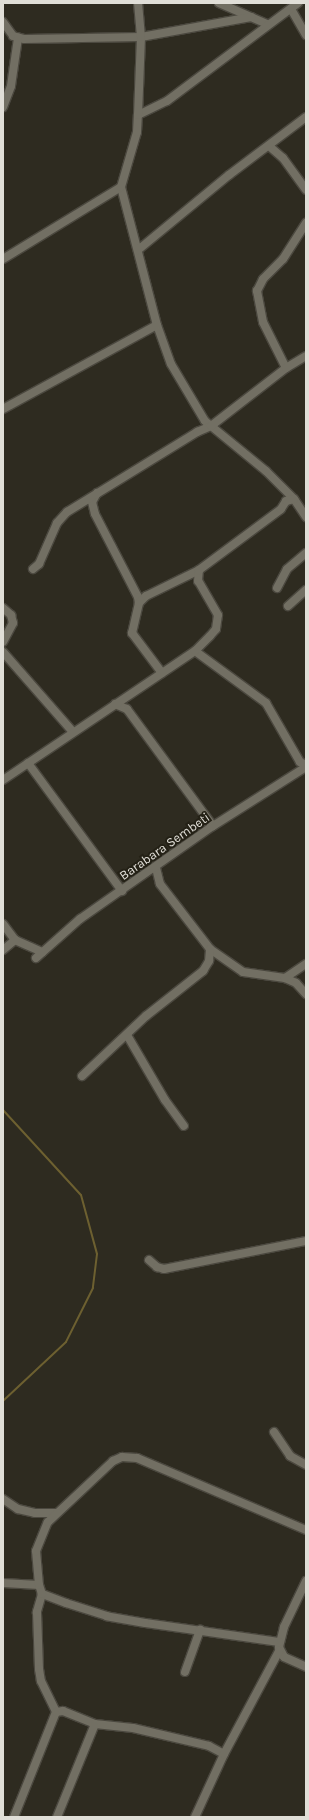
<!DOCTYPE html>
<html>
<head>
<meta charset="utf-8">
<style>
  body { margin:0 }
  #map { position:relative; width:309px; height:1820px; overflow:hidden; background:#2e2b20; font-family:Karla,sans-serif }
  div>[style] { position:absolute }
  .stream>* { height:2px; margin:-1px; padding:0 1px; transform-origin:1px; border-radius:1px; background:#6d6030 }
  .roads { filter:drop-shadow(1px 0 #4b483f) drop-shadow(-1px 0 #4b483f) drop-shadow(0 1px #4b483f) drop-shadow(0 -1px #4b483f) }
  .minor>* { height:8px; margin:-4px; padding:0 4px; transform-origin:4px; border-radius:4px; background:#726f63 }
  span { translate:-50% -50%; white-space:nowrap; text-align:center; line-height:1.15; -webkit-text-stroke:4px #242116; paint-order:stroke }
  .street-label { font-size:13px; color:#e0ded7 }
  .frame { position:absolute; inset:0; border:4px solid #e0ded7; pointer-events:none }
</style>
</head>
<body>
<div id="map">
  <div class="stream">
    <div style="left:3px;top:1110px;width:115px;rotate:47.5deg"></div>
    <div style="left:81px;top:1195px;width:61px;rotate:74.8deg"></div>
    <div style="left:97px;top:1254px;width:34px;rotate:97deg"></div>
    <div style="left:93px;top:1288px;width:60px;rotate:116.6deg"></div>
    <div style="left:66px;top:1342px;width:86px;rotate:136.9deg"></div>
  </div>
  <div class="roads">
    <div class="minor">
      <div style="left:219px;top:3px;width:52px;rotate:23.6deg"></div>
      <div style="left:291px;top:9px;width:30px;rotate:60deg"></div>
      <div style="left:3px;top:22px;width:17px;rotate:54deg"></div>
      <div style="left:13px;top:36px;width:11px;rotate:15deg"></div>
      <div style="left:24px;top:39px;width:117px;rotate:-1deg"></div>
      <div style="left:141px;top:37px;width:112px;rotate:-10.3deg"></div>
      <div style="left:3px;top:107px;width:22px;rotate:-69deg"></div>
      <div style="left:11px;top:86px;width:49px;rotate:-81.7deg"></div>
      <div style="left:138px;top:115px;width:32px;rotate:-26deg"></div>
      <div style="left:167px;top:101px;width:164px;rotate:-36.8deg"></div>
      <div style="left:269px;top:146px;width:18px;rotate:41deg"></div>
      <div style="left:283px;top:158px;width:39px;rotate:54deg"></div>
      <div style="left:121px;top:187px;width:143px;rotate:75.4deg"></div>
      <div style="left:157px;top:325px;width:41px;rotate:70.3deg"></div>
      <div style="left:171px;top:364px;width:66px;rotate:59.2deg"></div>
      <div style="left:205px;top:421px;width:79px;rotate:39.3deg"></div>
      <div style="left:266px;top:471px;width:40px;rotate:45deg"></div>
      <div style="left:294px;top:499px;width:22px;rotate:56deg"></div>
      <div style="left:138px;top:250px;width:118px;rotate:-39.5deg"></div>
      <div style="left:229px;top:175px;width:96px;rotate:-37deg"></div>
      <div style="left:3px;top:259px;width:138px;rotate:-31.4deg"></div>
      <div style="left:121px;top:187px;width:57px;rotate:-73.8deg"></div>
      <div style="left:137px;top:132px;width:17px;rotate:-87deg"></div>
      <div style="left:138px;top:115px;width:78px;rotate:-87.8deg"></div>
      <div style="left:141px;top:37px;width:34px;rotate:-95deg"></div>
      <div style="left:286px;top:368px;width:51px;rotate:-116.6deg"></div>
      <div style="left:263px;top:322px;width:32px;rotate:-101deg"></div>
      <div style="left:257px;top:291px;width:13px;rotate:-63deg"></div>
      <div style="left:263px;top:279px;width:28px;rotate:-45deg"></div>
      <div style="left:283px;top:259px;width:43px;rotate:-57.4deg"></div>
      <div style="left:3px;top:409px;width:175px;rotate:-28.6deg"></div>
      <div style="left:97px;top:493px;width:10px;rotate:119deg"></div>
      <div style="left:92px;top:502px;width:12px;rotate:76deg"></div>
      <div style="left:95px;top:514px;width:93px;rotate:62.6deg"></div>
      <div style="left:138px;top:597px;width:6px;rotate:81deg"></div>
      <div style="left:139px;top:603px;width:31px;rotate:103deg"></div>
      <div style="left:132px;top:633px;width:50px;rotate:53.1deg"></div>
      <div style="left:33px;top:569px;width:8px;rotate:-40deg"></div>
      <div style="left:39px;top:564px;width:45px;rotate:-66.3deg"></div>
      <div style="left:57px;top:523px;width:15px;rotate:-48deg"></div>
      <div style="left:67px;top:512px;width:153px;rotate:-31.6deg"></div>
      <div style="left:197px;top:432px;width:15px;rotate:-23deg"></div>
      <div style="left:211px;top:426px;width:95px;rotate:-37.7deg"></div>
      <div style="left:286px;top:368px;width:23px;rotate:-31deg"></div>
      <div style="left:277px;top:588px;width:21px;rotate:-62deg"></div>
      <div style="left:287px;top:569px;width:25px;rotate:-40deg"></div>
      <div style="left:139px;top:603px;width:10px;rotate:-45deg"></div>
      <div style="left:146px;top:596px;width:59px;rotate:-26.1deg"></div>
      <div style="left:288px;top:606px;width:24px;rotate:-42deg"></div>
      <div style="left:3px;top:608px;width:11px;rotate:41deg"></div>
      <div style="left:11px;top:615px;width:8px;rotate:76deg"></div>
      <div style="left:13px;top:623px;width:21px;rotate:118deg"></div>
      <div style="left:195px;top:651px;width:88px;rotate:36.2deg"></div>
      <div style="left:266px;top:703px;width:68px;rotate:60deg"></div>
      <div style="left:300px;top:762px;width:7px;rotate:27deg"></div>
      <div style="left:3px;top:652px;width:106px;rotate:48.8deg"></div>
      <div style="left:115px;top:704px;width:13px;rotate:23deg"></div>
      <div style="left:127px;top:709px;width:145px;rotate:53.7deg"></div>
      <div style="left:28px;top:763px;width:159px;rotate:53.7deg"></div>
      <div style="left:3px;top:780px;width:231px;rotate:-33.9deg"></div>
      <div style="left:195px;top:651px;width:21px;rotate:-45deg"></div>
      <div style="left:210px;top:636px;width:9px;rotate:-49deg"></div>
      <div style="left:216px;top:629px;width:14px;rotate:-82deg"></div>
      <div style="left:218px;top:615px;width:39px;rotate:-120deg"></div>
      <div style="left:198px;top:581px;width:11px;rotate:-85deg"></div>
      <div style="left:199px;top:570px;width:102px;rotate:-36.6deg"></div>
      <div style="left:281px;top:509px;width:9px;rotate:-58deg"></div>
      <div style="left:286px;top:501px;width:8px;rotate:-14deg"></div>
      <div style="left:156px;top:868px;width:16px;rotate:76deg"></div>
      <div style="left:160px;top:884px;width:82px;rotate:52.4deg"></div>
      <div style="left:210px;top:949px;width:40px;rotate:34.9deg"></div>
      <div style="left:243px;top:972px;width:42px;rotate:8.1deg"></div>
      <div style="left:285px;top:978px;width:12px;rotate:24deg"></div>
      <div style="left:296px;top:983px;width:15px;rotate:48deg"></div>
      <div style="left:3px;top:924px;width:20px;rotate:53deg"></div>
      <div style="left:15px;top:940px;width:30px;rotate:24deg"></div>
      <div style="left:3px;top:950px;width:16px;rotate:-40deg"></div>
      <div style="left:36px;top:958px;width:59px;rotate:-41.6deg"></div>
      <div style="left:80px;top:919px;width:162px;rotate:-35deg"></div>
      <div style="left:213px;top:826px;width:110px;rotate:-32.4deg"></div>
      <div style="left:285px;top:978px;width:25px;rotate:-34deg"></div>
      <div style="left:127px;top:1035px;width:75px;rotate:59.7deg"></div>
      <div style="left:165px;top:1100px;width:32px;rotate:54deg"></div>
      <div style="left:82px;top:1076px;width:88px;rotate:-43.2deg"></div>
      <div style="left:146px;top:1016px;width:73px;rotate:-38.3deg"></div>
      <div style="left:203px;top:971px;width:12px;rotate:-59deg"></div>
      <div style="left:209px;top:961px;width:12px;rotate:-85deg"></div>
      <div style="left:149px;top:1260px;width:11px;rotate:41deg"></div>
      <div style="left:157px;top:1267px;width:7px;rotate:16deg"></div>
      <div style="left:164px;top:1269px;width:145px;rotate:-11.2deg"></div>
      <div style="left:274px;top:1432px;width:29px;rotate:56deg"></div>
      <div style="left:290px;top:1456px;width:18px;rotate:29deg"></div>
      <div style="left:3px;top:1499px;width:18px;rotate:34deg"></div>
      <div style="left:18px;top:1509px;width:17px;rotate:13deg"></div>
      <div style="left:35px;top:1513px;width:21px"></div>
      <div style="left:306px;top:1581px;width:51px;rotate:115.6deg"></div>
      <div style="left:284px;top:1627px;width:21px;rotate:104deg"></div>
      <div style="left:279px;top:1647px;width:11px;rotate:63deg"></div>
      <div style="left:284px;top:1657px;width:24px;rotate:24deg"></div>
      <div style="left:3px;top:1583px;width:36px;rotate:3deg"></div>
      <div style="left:42px;top:1594px;width:19px;rotate:106deg"></div>
      <div style="left:37px;top:1612px;width:57px;rotate:88deg"></div>
      <div style="left:39px;top:1669px;width:12px;rotate:81deg"></div>
      <div style="left:41px;top:1681px;width:34px;rotate:64deg"></div>
      <div style="left:279px;top:1642px;width:135px;rotate:-171.9deg"></div>
      <div style="left:145px;top:1623px;width:39px;rotate:-170deg"></div>
      <div style="left:107px;top:1616px;width:43px;rotate:-162.4deg"></div>
      <div style="left:66px;top:1603px;width:26px;rotate:-159deg"></div>
      <div style="left:42px;top:1594px;width:9px;rotate:-108deg"></div>
      <div style="left:39px;top:1585px;width:34px;rotate:-95deg"></div>
      <div style="left:36px;top:1551px;width:31px;rotate:-68deg"></div>
      <div style="left:48px;top:1522px;width:89px;rotate:-43.2deg"></div>
      <div style="left:113px;top:1461px;width:10px;rotate:-24deg"></div>
      <div style="left:122px;top:1457px;width:15px;rotate:4deg"></div>
      <div style="left:137px;top:1458px;width:184px;rotate:23.1deg"></div>
      <div style="left:185px;top:1672px;width:45px;rotate:-70.3deg"></div>
      <div style="left:14px;top:1817px;width:113px;rotate:-68.2deg"></div>
      <div style="left:56px;top:1712px;width:7px;rotate:-8deg"></div>
      <div style="left:63px;top:1711px;width:35px;rotate:22deg"></div>
      <div style="left:95px;top:1724px;width:38px;rotate:6deg"></div>
      <div style="left:133px;top:1728px;width:78px;rotate:13.3deg"></div>
      <div style="left:209px;top:1746px;width:17px;rotate:28deg"></div>
      <div style="left:57px;top:1817px;width:100px;rotate:-67.8deg"></div>
      <div style="left:195px;top:1817px;width:69px;rotate:-65.3deg"></div>
      <div style="left:224px;top:1754px;width:117px;rotate:-61.9deg"></div>
    </div>
  </div>
  <div class="street-label">
    <span style="left:165px;top:847px;rotate:-35deg">Barabara Sembeti</span>
  </div>
  <div class="frame"></div>
</div>
</body>
</html>
